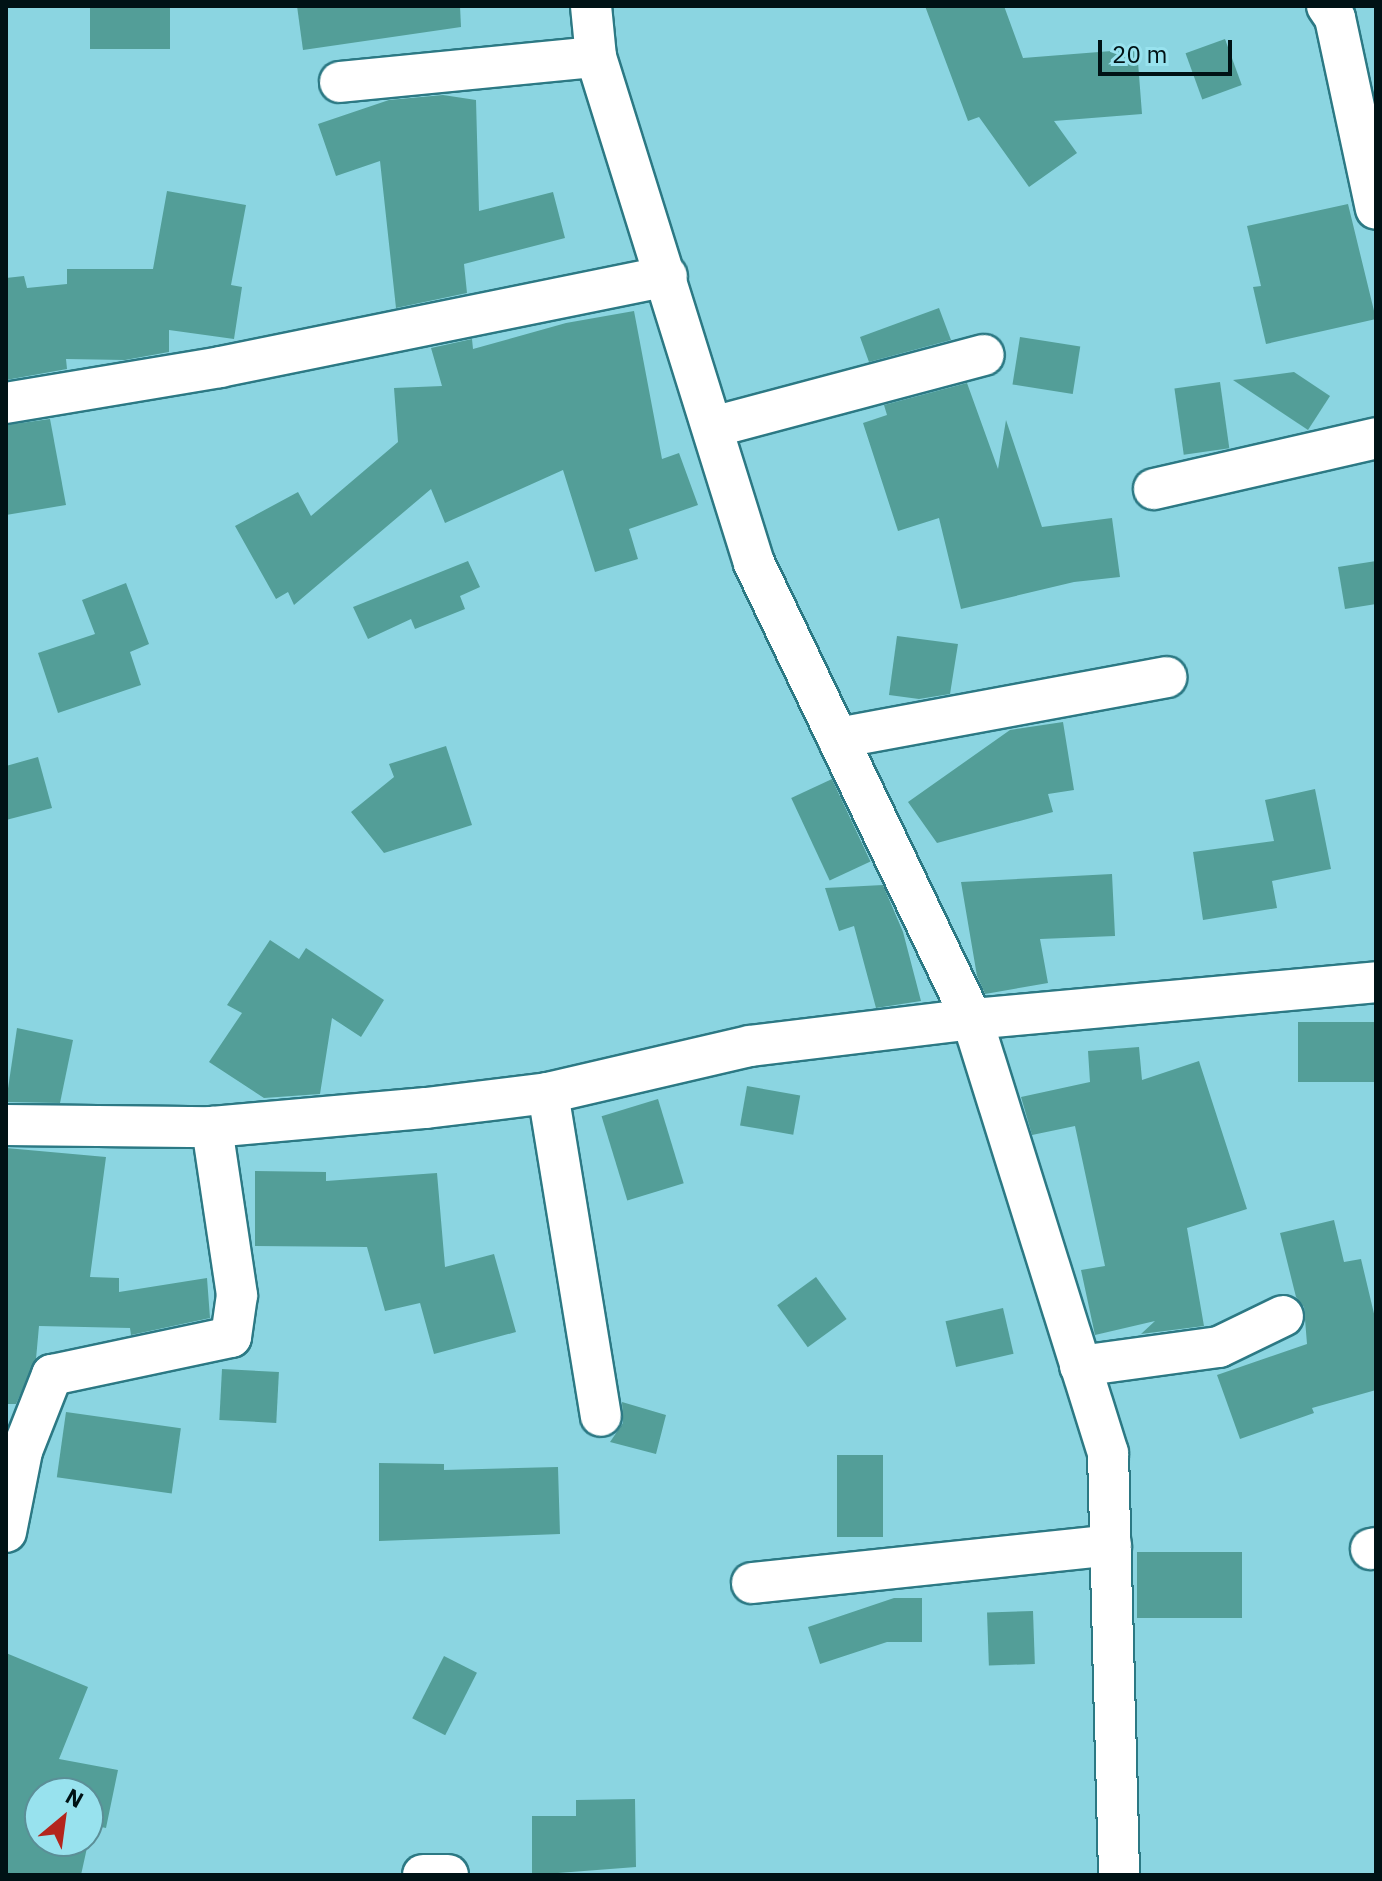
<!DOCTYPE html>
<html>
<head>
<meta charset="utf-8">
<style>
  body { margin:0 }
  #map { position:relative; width:1382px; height:1881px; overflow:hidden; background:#8bd5e1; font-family:"IBM Plex Sans",sans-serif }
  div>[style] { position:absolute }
  .building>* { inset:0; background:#539e98; transform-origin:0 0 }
  .roads { filter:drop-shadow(2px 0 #2c7984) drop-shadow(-2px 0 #2c7984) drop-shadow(0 2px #2c7984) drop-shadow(0 -2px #2c7984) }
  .minor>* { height:40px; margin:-20px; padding:0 20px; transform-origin:20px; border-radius:20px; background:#fff }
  span { translate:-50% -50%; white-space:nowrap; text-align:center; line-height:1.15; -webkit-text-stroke:6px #98e2ee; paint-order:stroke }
  .frame { position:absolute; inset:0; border:8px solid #001215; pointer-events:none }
  .north { position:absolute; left:24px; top:1777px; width:80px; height:80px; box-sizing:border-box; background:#98e2ee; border:2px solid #5b8f97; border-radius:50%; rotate:29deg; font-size:22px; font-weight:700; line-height:32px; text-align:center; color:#001215 }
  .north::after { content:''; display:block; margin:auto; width:28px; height:36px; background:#b4251d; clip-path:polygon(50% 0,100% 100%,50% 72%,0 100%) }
  .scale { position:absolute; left:1098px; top:40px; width:134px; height:36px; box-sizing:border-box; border:4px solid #001215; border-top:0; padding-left:10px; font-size:24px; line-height:28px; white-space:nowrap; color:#001215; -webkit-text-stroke:6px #98e2ee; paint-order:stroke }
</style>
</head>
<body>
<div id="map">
  <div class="building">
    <div style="left:90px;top:6px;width:80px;height:43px"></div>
    <div style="clip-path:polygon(297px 6px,460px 6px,461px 27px,303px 50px)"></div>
    <div style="clip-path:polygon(925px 6px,1004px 6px,1023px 58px,1137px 49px,1142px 114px,1054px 121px,1077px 153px,1029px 187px,979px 117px,968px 121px)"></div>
    <div style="left:1225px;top:39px;width:49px;height:42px;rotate:70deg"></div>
    <div style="clip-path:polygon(443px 95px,476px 100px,479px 211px,553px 192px,565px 238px,464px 264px,467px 293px,396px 308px,380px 161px,336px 176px,318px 124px,389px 100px)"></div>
    <div style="clip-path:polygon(167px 191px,246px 205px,231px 285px,242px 287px,234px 339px,169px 330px,169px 352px,125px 360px,66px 359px,67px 369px,6px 380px,6px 278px,24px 276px,27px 288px,67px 284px,67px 269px,153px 269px)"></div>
    <div style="clip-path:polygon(1348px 204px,1376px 319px,1266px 344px,1253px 287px,1261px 286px,1247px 226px)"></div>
    <div style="clip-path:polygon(939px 308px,951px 340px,869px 362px,860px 337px)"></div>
    <div style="clip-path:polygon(634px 311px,662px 459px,679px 453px,698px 505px,629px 529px,638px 559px,595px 572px,563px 470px,445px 523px,431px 489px,294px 605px,288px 592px,276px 599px,235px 526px,298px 492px,311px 516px,398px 442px,394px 388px,442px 386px,431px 348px,472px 339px,473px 349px,566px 323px)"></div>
    <div style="left:1020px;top:337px;width:61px;height:48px;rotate:9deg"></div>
    <div style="clip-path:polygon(1294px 372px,1330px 396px,1308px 430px,1233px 380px)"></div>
    <div style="left:1220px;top:382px;width:67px;height:46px;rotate:82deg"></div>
    <div style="clip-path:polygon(967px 383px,998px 469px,1006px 420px,1042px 527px,1112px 518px,1120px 577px,1074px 582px,961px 609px,939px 518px,898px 531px,863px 423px,887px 415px,884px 405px)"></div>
    <div style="clip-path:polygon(50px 419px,66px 505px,6px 515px,6px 425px)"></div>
    <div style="clip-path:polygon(468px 561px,480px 587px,460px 596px,465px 609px,415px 629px,411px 619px,368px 639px,353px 607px)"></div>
    <div style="clip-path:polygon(1376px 561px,1376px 604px,1345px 609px,1338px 567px)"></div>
    <div style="clip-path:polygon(126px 583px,149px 644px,130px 652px,141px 685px,58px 713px,38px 653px,95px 634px,82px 600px)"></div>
    <div style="clip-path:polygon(897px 636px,958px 644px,950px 694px,919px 699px,889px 695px)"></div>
    <div style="clip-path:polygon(1063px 722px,1074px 790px,1048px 794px,1053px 812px,937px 843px,908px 802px,1010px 730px)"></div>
    <div style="clip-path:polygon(446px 746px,472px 825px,384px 853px,351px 812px,394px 777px,389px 764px)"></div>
    <div style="clip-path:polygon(38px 757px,52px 808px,6px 820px,6px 766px)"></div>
    <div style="left:832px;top:779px;width:91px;height:45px;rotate:65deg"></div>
    <div style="clip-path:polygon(1315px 789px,1331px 869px,1272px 881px,1277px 908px,1203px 920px,1193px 852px,1274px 841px,1265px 800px)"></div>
    <div style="clip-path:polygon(1112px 874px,1115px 936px,1040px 939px,1048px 983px,985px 994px,977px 976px,961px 882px)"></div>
    <div style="clip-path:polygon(883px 885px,903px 932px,921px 1001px,876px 1008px,854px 926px,839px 931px,825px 888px)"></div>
    <div style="clip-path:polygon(270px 940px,299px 959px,306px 948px,384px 1000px,361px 1037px,332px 1018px,320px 1094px,264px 1098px,209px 1062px,242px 1013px,227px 1005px)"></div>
    <div style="left:1376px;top:1022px;width:60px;height:78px;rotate:90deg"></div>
    <div style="clip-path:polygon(17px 1028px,73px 1040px,60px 1103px,6px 1102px)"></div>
    <div style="clip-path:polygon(1139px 1047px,1142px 1080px,1199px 1061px,1247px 1209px,1187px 1228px,1204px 1326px,1141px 1334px,1155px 1321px,1095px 1335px,1081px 1270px,1105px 1266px,1075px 1126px,1032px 1135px,1021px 1097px,1090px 1082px,1088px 1051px)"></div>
    <div style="left:747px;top:1086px;width:54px;height:40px;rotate:10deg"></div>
    <div style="left:658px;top:1099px;width:88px;height:59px;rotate:73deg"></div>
    <div style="clip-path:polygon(6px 1148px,106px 1157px,90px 1277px,119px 1278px,119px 1292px,207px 1278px,210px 1318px,131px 1335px,130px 1328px,39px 1326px,36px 1359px,16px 1404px,6px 1404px)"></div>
    <div style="clip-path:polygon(255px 1171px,326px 1172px,326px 1181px,437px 1173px,445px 1267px,494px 1254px,516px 1332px,434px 1354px,420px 1303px,385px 1311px,367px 1247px,255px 1246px)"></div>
    <div style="clip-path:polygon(1334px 1220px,1344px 1262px,1361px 1259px,1376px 1322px,1376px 1390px,1312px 1408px,1314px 1413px,1240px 1439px,1217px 1375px,1307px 1344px,1304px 1307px,1296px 1297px,1280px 1233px)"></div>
    <div style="left:816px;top:1277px;width:52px;height:48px;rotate:54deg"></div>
    <div style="left:1003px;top:1308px;width:47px;height:59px;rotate:77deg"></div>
    <div style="left:222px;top:1369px;width:57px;height:51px;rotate:3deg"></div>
    <div style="clip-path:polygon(622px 1402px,666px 1415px,656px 1454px,610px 1442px,623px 1423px)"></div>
    <div style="left:66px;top:1412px;width:116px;height:66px;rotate:8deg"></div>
    <div style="left:837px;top:1455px;width:46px;height:82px"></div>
    <div style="clip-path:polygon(379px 1463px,444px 1464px,444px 1470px,558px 1467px,560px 1534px,379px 1541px)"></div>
    <div style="left:1137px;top:1552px;width:105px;height:66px"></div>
    <div style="clip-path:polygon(894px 1598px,922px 1598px,922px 1642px,887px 1642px,820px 1664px,808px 1627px)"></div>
    <div style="left:1033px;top:1611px;width:53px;height:46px;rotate:88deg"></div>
    <div style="clip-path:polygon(evenodd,6px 1653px,88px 1687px,59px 1759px,118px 1770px,106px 1828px,92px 1825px,81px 1875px,6px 1875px,6px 1653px,40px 1793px,88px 1793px,88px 1841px,40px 1841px,40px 1793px)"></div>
    <div style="left:444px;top:1656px;width:37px;height:70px;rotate:27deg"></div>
    <div style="clip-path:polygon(635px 1799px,636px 1867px,532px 1875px,532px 1816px,576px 1816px,576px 1800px)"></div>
  </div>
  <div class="roads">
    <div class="minor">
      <div style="left:591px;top:6px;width:51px;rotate:84.4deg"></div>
      <div style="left:596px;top:57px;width:530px;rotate:72.66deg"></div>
      <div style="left:754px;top:563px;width:505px;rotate:64.45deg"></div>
      <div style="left:972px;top:1019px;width:455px;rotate:72.6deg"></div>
      <div style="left:1108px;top:1453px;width:422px;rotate:88.5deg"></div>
      <div style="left:1327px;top:6px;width:14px;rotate:56deg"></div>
      <div style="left:1335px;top:18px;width:195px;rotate:77.9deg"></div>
      <div style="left:340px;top:82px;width:257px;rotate:-5.6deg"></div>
      <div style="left:6px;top:403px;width:217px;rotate:-9.5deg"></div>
      <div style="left:220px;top:367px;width:456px;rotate:-11.5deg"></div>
      <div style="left:713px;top:427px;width:280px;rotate:-14.9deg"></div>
      <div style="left:1154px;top:489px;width:228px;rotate:-12.9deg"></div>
      <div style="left:838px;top:738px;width:334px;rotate:-10.5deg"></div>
      <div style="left:548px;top:1093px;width:327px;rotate:80.7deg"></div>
      <div style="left:6px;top:1125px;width:206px;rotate:0.6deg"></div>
      <div style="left:212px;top:1127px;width:215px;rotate:-5.1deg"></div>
      <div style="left:426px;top:1108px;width:123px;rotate:-7deg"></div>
      <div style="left:548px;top:1093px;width:207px;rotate:-13.1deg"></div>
      <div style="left:750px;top:1046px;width:224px;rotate:-6.9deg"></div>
      <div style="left:972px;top:1019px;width:406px;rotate:-5.2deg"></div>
      <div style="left:1080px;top:1366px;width:140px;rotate:-7.8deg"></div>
      <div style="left:1219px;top:1347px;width:71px;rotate:-25.8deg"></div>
      <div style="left:6px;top:1532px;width:83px;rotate:-78.8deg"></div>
      <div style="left:22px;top:1451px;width:82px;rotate:-68.5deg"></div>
      <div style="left:52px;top:1375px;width:183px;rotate:-12deg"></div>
      <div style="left:231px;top:1337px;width:42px;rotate:-81.9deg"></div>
      <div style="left:237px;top:1295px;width:170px;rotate:-98.5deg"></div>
      <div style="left:1371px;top:1549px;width:5px;rotate:-11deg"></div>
      <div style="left:752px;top:1583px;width:361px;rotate:-6deg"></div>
      <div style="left:423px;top:1875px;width:25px"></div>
    </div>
  </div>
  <div class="frame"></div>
  <div class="north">N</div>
  <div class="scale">20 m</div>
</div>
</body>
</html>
